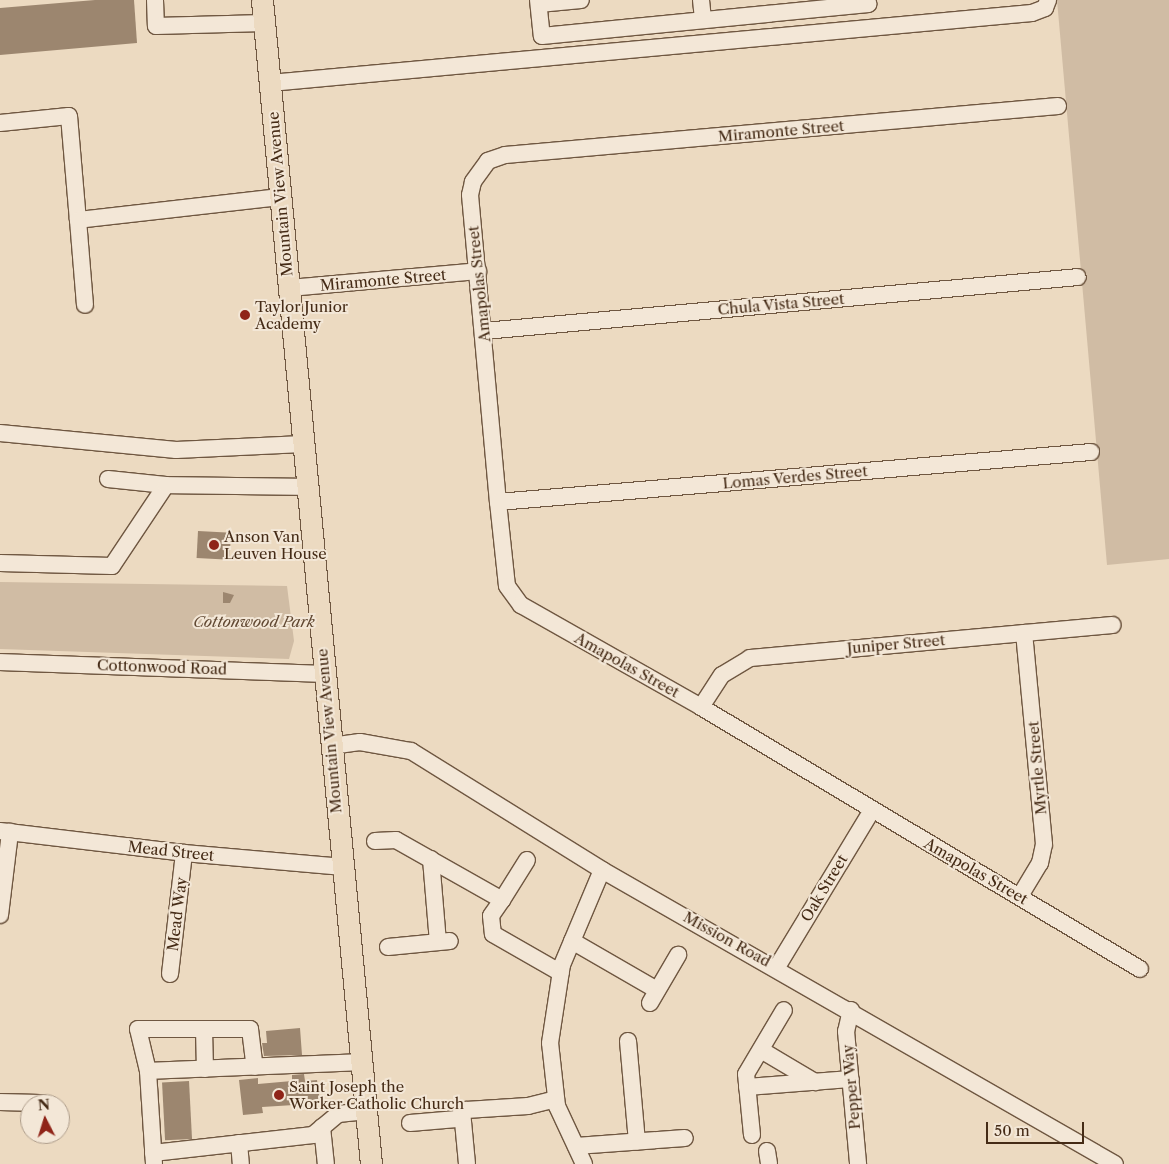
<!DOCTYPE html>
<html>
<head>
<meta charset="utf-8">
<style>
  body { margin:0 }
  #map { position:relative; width:1169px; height:1164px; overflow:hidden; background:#ecdac1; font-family:"Libre Caslon Text",serif }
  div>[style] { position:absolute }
  .green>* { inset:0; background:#d0bca4 }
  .building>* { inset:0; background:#9c866f; transform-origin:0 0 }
  .roads { filter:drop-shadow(1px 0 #6f5741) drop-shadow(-1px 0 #6f5741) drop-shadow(0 1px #6f5741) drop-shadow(0 -1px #6f5741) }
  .minor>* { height:16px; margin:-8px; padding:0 8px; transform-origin:8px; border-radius:8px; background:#f3e7d7 }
  .major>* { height:21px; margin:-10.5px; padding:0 10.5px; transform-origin:10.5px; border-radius:10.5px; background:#ecdac1 }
  .dots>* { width:14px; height:14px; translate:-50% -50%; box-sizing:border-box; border:2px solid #f3e7d7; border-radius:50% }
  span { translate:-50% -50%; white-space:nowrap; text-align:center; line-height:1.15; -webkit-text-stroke:4px #f3e7d7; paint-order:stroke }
  .street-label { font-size:15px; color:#452b16 }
  .poi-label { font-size:15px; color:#452b16 }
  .left { translate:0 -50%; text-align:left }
  .park-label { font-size:15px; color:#614832; font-style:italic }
  .north { position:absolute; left:20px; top:1094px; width:50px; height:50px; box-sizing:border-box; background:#f3e7d7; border:1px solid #ad9c8a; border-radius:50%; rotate:355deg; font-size:14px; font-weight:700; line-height:20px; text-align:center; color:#452b16 }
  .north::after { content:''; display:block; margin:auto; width:18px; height:22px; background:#8f2418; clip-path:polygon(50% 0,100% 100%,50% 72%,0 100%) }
  .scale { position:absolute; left:986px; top:1122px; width:98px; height:22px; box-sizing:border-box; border:2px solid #452b16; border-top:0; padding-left:6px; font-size:15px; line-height:18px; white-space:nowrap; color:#452b16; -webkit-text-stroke:4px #f3e7d7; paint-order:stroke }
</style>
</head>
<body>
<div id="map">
  <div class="green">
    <div style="clip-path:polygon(1057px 0,1169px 0,1169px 559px,1107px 565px)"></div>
    <div style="clip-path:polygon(0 582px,287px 586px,294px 641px,289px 659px,0 649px)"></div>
  </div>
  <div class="building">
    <div style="clip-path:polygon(95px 0,134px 0,137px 43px,0 55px,0 8px)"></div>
    <div style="left:198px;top:531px;width:33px;height:27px;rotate:3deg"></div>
    <div style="clip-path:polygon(223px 592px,234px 595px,230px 603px,223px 603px)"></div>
    <div style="clip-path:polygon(300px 1028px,302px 1055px,264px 1056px,262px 1043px,267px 1043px,266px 1031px)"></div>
    <div style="clip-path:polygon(304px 1074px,305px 1081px,317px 1080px,320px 1101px,307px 1102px,307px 1107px,294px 1108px,294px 1105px,262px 1107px,263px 1113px,243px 1115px,239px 1080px,258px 1078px,258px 1084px,292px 1081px,292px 1075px)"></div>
    <div style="left:189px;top:1081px;width:58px;height:27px;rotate:87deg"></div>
  </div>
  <div class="roads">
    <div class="minor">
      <div style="left:155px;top:0;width:26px;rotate:88deg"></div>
      <div style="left:156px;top:26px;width:108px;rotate:-1.6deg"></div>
      <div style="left:538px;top:0;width:36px;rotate:84deg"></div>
      <div style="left:542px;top:36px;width:328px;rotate:-5.6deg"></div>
      <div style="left:868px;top:4px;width:4px;rotate:-104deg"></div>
      <div style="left:701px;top:0;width:20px;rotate:84deg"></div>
      <div style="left:539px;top:4px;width:42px;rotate:-5.4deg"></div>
      <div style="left:270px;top:83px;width:765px;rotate:-5.25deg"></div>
      <div style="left:1032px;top:13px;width:14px;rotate:-21deg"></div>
      <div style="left:1045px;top:8px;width:9px;rotate:-69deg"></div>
      <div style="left:1058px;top:106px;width:555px;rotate:174.94deg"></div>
      <div style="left:505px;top:155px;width:18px;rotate:161deg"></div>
      <div style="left:488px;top:161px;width:26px;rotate:126deg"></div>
      <div style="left:473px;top:182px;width:13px;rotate:103deg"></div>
      <div style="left:470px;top:195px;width:308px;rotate:84.8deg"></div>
      <div style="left:498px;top:502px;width:84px;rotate:83.9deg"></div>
      <div style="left:507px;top:586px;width:24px;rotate:54deg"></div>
      <div style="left:521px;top:605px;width:207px;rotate:29.5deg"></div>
      <div style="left:701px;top:707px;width:511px;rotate:30.83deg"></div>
      <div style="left:0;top:123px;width:69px;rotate:-5.8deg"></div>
      <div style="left:69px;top:116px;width:104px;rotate:85.1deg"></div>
      <div style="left:78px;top:220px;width:204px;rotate:-6.5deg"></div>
      <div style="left:78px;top:220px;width:85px;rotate:85.3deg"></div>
      <div style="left:289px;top:288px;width:190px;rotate:-5.1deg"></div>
      <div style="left:484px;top:331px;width:596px;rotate:-5.19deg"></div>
      <div style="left:0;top:433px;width:177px;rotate:5.5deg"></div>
      <div style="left:176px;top:450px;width:127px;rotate:-2.7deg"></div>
      <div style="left:108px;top:479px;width:58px;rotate:5.9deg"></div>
      <div style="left:498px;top:502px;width:595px;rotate:-4.82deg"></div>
      <div style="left:0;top:563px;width:112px;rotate:1.5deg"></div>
      <div style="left:112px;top:566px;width:97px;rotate:-56.3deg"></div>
      <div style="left:166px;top:485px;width:140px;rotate:0.8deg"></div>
      <div style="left:0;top:662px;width:324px;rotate:2.1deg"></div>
      <div style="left:701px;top:707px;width:38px;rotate:-57deg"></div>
      <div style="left:722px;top:675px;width:33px;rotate:-31deg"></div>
      <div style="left:750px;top:658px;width:364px;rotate:-5.2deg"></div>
      <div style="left:331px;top:746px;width:29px;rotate:-8deg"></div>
      <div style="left:360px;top:742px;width:52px;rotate:10deg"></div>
      <div style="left:411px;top:751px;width:225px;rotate:31.9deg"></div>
      <div style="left:602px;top:870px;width:591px;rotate:29.82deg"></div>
      <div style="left:0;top:831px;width:185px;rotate:6.8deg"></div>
      <div style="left:184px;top:853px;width:160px;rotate:5deg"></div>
      <div style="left:375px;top:841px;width:21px;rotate:-3deg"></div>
      <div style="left:396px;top:840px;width:122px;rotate:29.5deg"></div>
      <div style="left:502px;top:900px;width:19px;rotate:125deg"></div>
      <div style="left:491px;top:916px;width:18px;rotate:84deg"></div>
      <div style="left:493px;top:934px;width:78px;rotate:29.8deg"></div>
      <div style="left:431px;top:859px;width:83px;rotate:85.2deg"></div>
      <div style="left:1020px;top:896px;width:39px;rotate:-59deg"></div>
      <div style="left:1040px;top:863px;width:19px;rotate:-78deg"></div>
      <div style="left:1044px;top:844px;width:212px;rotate:-95.4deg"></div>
      <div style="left:502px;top:900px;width:47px;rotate:-58deg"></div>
      <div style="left:0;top:915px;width:84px;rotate:-83.1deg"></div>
      <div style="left:572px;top:941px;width:98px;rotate:30deg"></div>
      <div style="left:388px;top:947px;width:62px;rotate:-5.5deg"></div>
      <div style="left:777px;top:967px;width:184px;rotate:-58.8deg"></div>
      <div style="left:170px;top:974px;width:122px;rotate:-83.4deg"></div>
      <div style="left:650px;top:1003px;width:56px;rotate:-59.7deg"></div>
      <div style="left:851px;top:1010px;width:22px;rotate:103deg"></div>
      <div style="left:846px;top:1031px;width:134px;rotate:84.8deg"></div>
      <div style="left:204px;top:1029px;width:40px;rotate:88.6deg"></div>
      <div style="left:628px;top:1041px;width:101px;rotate:84.9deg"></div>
      <div style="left:761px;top:1050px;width:63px;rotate:30.7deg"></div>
      <div style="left:148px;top:1071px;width:43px;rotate:-103.4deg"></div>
      <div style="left:138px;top:1029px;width:112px"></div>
      <div style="left:250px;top:1029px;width:38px;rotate:83deg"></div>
      <div style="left:747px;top:1087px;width:104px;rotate:-4.4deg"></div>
      <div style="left:0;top:1102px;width:42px;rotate:1.4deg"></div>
      <div style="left:462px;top:1111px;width:53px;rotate:84.6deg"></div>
      <div style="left:410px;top:1123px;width:47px;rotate:-4.9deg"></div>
      <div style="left:457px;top:1119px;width:13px;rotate:-45deg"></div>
      <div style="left:466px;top:1110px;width:62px;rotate:-3.7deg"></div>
      <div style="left:528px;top:1106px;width:29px;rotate:-14deg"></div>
      <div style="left:322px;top:1127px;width:37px;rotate:84deg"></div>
      <div style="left:752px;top:1135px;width:61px;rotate:-95.6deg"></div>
      <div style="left:746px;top:1074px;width:74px;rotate:-59.3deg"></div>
      <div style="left:239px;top:1143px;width:21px;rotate:85deg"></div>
      <div style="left:576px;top:1146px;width:109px;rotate:-4.2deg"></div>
      <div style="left:767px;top:1151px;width:13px;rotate:81deg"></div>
      <div style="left:153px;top:1153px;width:161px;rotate:-6.4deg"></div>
      <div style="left:313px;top:1135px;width:33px;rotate:-40deg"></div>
      <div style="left:338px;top:1114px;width:29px;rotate:-6deg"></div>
      <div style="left:154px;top:1164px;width:93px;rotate:-93.7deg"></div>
      <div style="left:148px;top:1071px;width:214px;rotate:-2.4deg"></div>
      <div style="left:584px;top:1164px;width:64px;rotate:-115deg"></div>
      <div style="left:557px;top:1106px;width:63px;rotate:-96.3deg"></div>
      <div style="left:550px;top:1043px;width:79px;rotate:-81.3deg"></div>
      <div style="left:562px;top:965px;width:103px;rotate:-67.2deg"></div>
    </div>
    <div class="major">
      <div style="left:262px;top:0;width:1169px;rotate:84.65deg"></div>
    </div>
  </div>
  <div class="dots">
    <div style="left:245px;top:315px;background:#8f2418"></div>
    <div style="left:214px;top:545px;background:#8f2418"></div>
    <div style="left:279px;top:1095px;background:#8f2418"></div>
  </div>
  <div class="street-label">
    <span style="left:781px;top:131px;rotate:-5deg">Miramonte Street</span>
    <span style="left:280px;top:194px;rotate:-95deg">Mountain View Avenue</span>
    <span style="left:383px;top:280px;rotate:-5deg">Miramonte Street</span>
    <span style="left:479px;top:284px;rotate:-96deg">Amapolas Street</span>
    <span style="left:781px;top:304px;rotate:-5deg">Chula Vista Street</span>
    <span style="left:795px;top:477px;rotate:-5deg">Lomas Verdes Street</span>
    <span style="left:896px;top:644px;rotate:-5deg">Juniper Street</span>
    <span style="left:627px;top:665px;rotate:29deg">Amapolas Street</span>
    <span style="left:162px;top:667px;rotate:2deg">Cottonwood Road</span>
    <span style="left:329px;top:731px;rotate:-95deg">Mountain View Avenue</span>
    <span style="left:1037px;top:768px;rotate:-95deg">Myrtle Street</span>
    <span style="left:171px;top:851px;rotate:6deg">Mead Street</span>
    <span style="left:976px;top:871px;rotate:30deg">Amapolas Street</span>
    <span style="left:824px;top:888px;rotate:-59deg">Oak Street</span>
    <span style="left:177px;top:914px;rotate:-83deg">Mead Way</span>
    <span style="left:727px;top:939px;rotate:29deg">Mission Road</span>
    <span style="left:851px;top:1087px;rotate:-95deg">Pepper Way</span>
  </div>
  <div class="poi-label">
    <span class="left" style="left:255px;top:315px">Taylor Junior<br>Academy</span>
    <span class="left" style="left:224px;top:545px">Anson Van<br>Leuven House</span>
    <span class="left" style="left:289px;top:1095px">Saint Joseph the<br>Worker Catholic Church</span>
  </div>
  <div class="park-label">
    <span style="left:254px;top:622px">Cottonwood Park</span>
  </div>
  <div class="north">N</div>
  <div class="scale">50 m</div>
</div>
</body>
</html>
